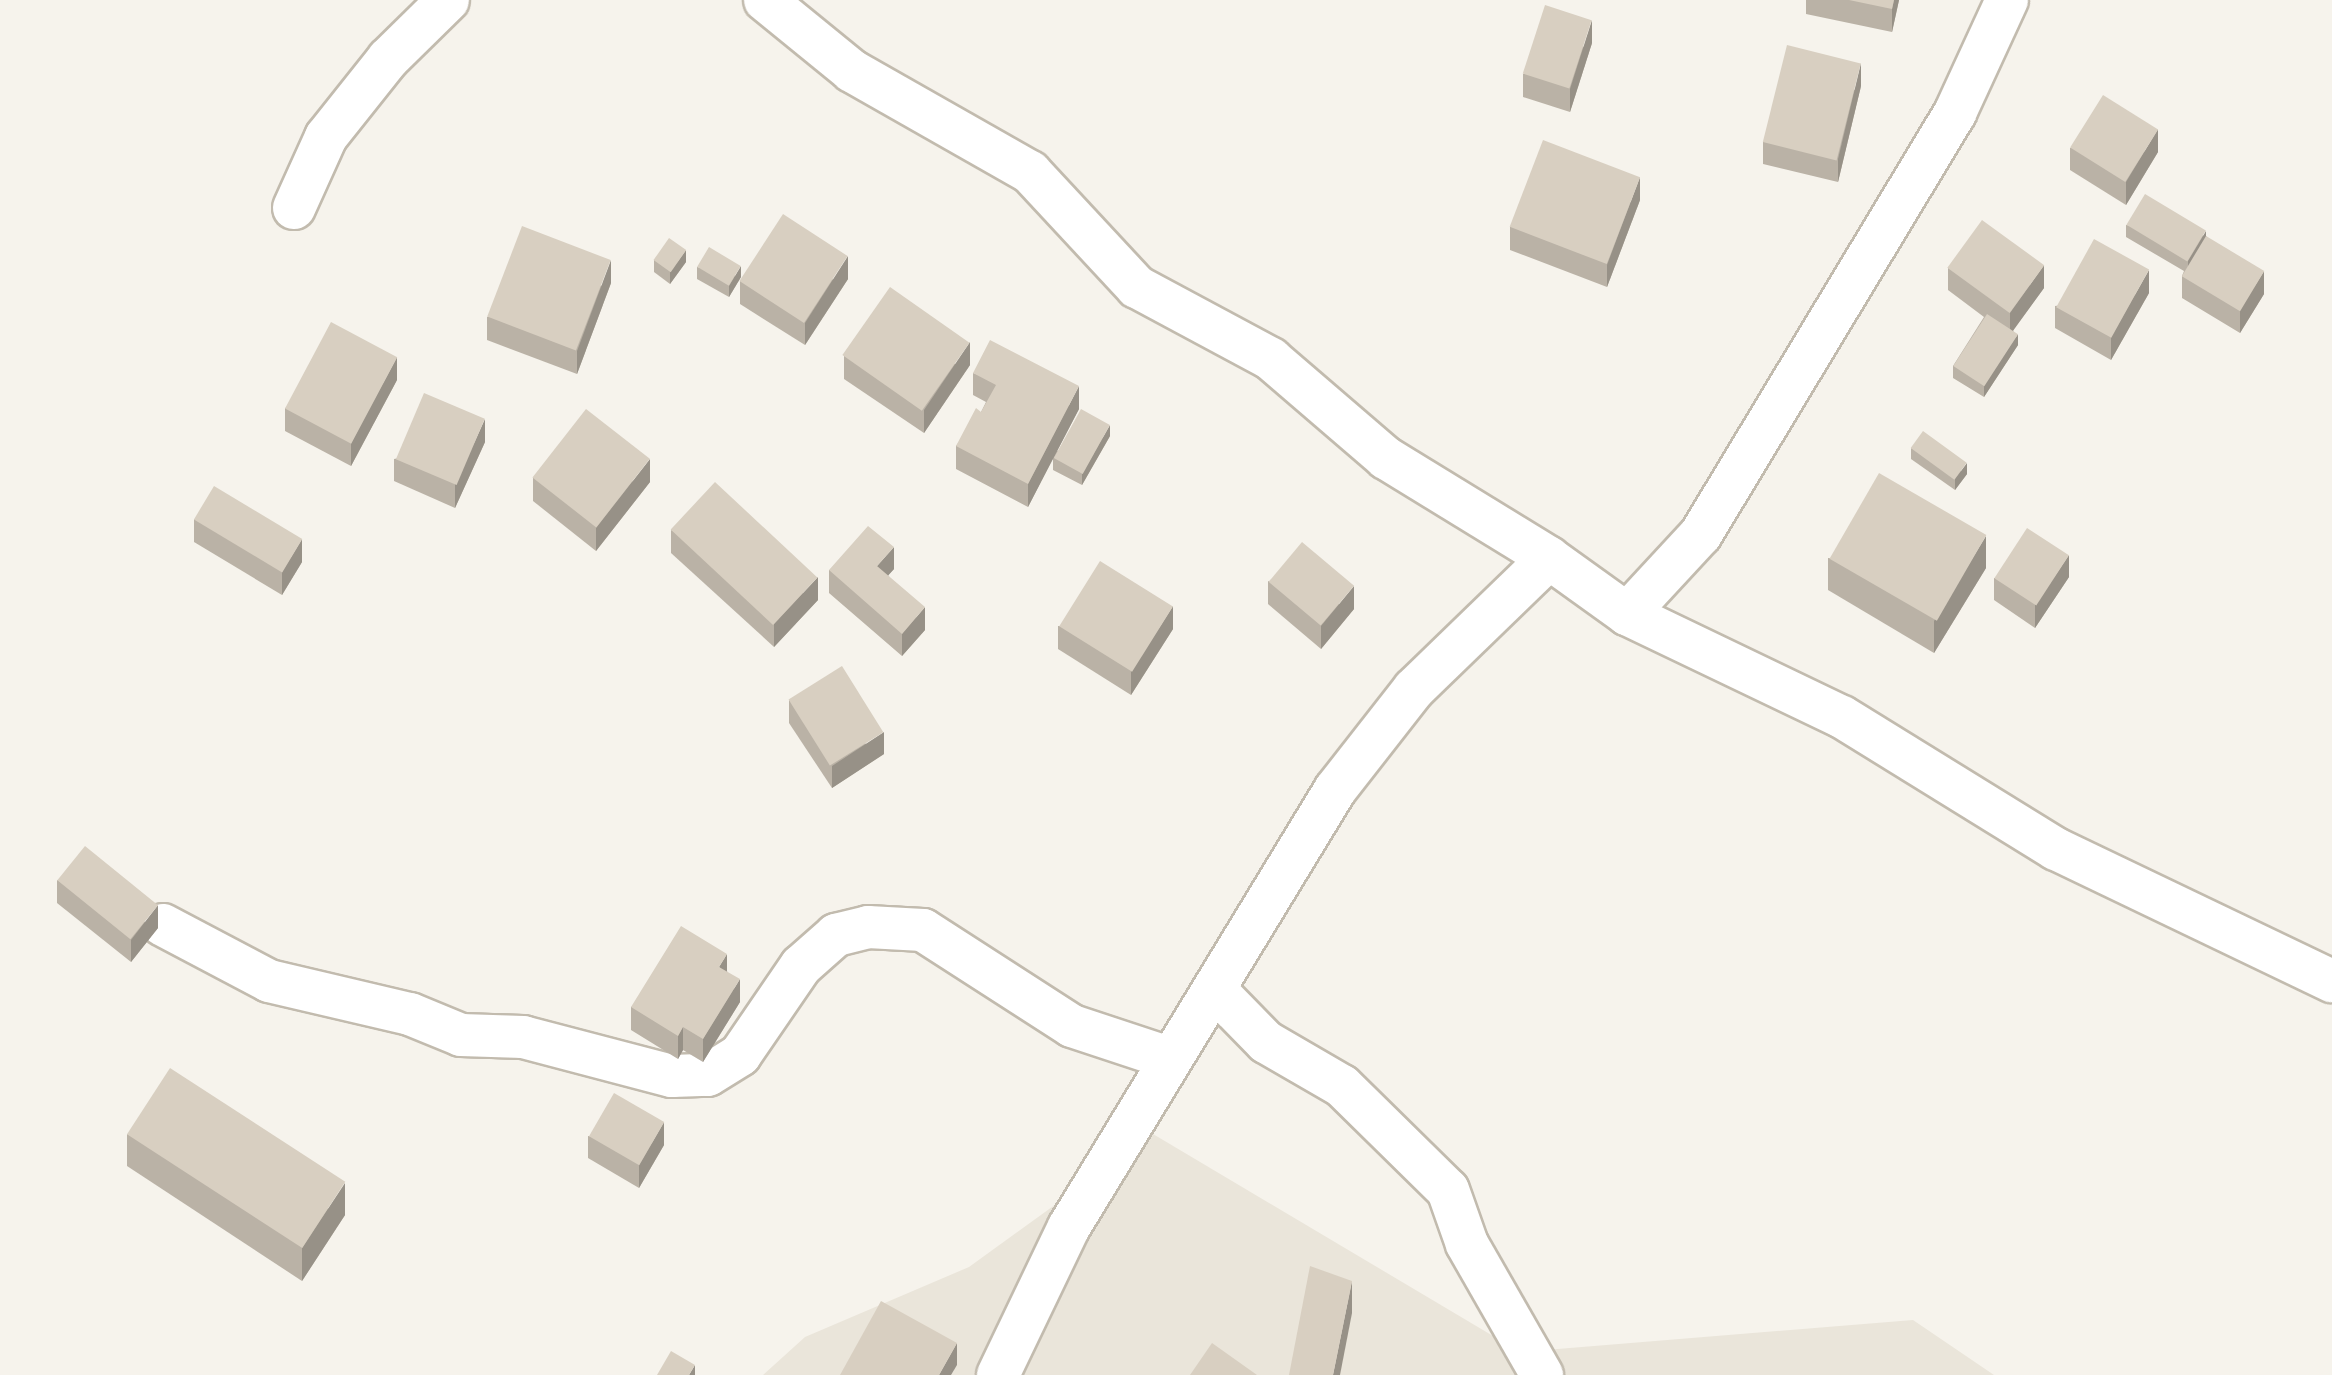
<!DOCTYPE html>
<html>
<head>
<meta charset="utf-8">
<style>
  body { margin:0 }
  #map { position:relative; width:2332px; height:1375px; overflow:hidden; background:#f6f3ec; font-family:Poppins,sans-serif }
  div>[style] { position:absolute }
  .residential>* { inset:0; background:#eae5da }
  .roads { filter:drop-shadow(2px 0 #c2bbae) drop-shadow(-2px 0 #c2bbae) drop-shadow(0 2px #c2bbae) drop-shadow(0 -2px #c2bbae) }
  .minor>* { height:42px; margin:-21px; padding:0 21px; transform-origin:21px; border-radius:21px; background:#fff }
  .wall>* { inset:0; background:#bab2a6 }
  .shaded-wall>* { inset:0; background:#979187 }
  .building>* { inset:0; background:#d8cfc1; transform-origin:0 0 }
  span { translate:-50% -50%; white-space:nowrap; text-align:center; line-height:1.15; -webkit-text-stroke:6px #fff; paint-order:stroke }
</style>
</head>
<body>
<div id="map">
  <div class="residential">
    <div style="clip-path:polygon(1153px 1134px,1520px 1352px,1913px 1320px,1994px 1375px,763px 1375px,805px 1337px,969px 1267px)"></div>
  </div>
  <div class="roads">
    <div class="minor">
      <div style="left:765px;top:0;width:112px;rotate:39.2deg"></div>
      <div style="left:852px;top:71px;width:205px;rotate:29.6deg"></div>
      <div style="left:1030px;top:172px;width:157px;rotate:47.1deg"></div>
      <div style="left:1137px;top:287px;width:152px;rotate:28.2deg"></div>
      <div style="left:1271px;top:359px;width:152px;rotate:40.7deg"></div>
      <div style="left:1386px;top:458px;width:191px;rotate:31.5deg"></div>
      <div style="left:1549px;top:558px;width:96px;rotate:35.7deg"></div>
      <div style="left:1627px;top:614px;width:238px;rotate:25.6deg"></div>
      <div style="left:1842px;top:717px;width:251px;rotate:31.7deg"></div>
      <div style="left:2056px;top:849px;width:306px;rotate:25.6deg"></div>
      <div style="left:294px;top:208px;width:78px;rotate:-65.7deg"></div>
      <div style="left:326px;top:137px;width:100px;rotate:-51.5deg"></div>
      <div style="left:388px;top:59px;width:84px;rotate:-44.5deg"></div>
      <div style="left:1627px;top:614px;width:109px;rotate:-47.2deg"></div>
      <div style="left:1701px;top:534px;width:492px;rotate:-58.9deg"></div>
      <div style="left:1955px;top:113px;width:124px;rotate:-65.3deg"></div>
      <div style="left:163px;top:925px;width:120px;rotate:27.8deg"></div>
      <div style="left:269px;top:981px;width:145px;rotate:13.2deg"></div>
      <div style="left:410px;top:1014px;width:55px;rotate:22.4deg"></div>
      <div style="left:461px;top:1035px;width:62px;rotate:1.8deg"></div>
      <div style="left:523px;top:1037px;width:154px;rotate:14.7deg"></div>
      <div style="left:672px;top:1076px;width:36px;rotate:-2deg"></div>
      <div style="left:708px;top:1075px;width:38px;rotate:-32deg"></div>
      <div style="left:740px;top:1055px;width:108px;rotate:-55.6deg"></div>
      <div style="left:801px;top:966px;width:47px;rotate:-41.5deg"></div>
      <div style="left:836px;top:935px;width:33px;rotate:-14deg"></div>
      <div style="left:868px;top:927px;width:55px;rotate:3.1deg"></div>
      <div style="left:923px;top:930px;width:177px;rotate:32.8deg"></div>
      <div style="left:1072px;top:1026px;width:102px;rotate:18.3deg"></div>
      <div style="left:1215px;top:990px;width:73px;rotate:45.6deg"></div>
      <div style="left:1266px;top:1042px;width:88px;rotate:30.1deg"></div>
      <div style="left:1342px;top:1086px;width:148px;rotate:44.5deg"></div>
      <div style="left:1448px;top:1190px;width:57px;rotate:70.6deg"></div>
      <div style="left:1467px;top:1244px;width:151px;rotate:60.2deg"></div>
      <div style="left:998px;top:1375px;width:164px;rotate:-64.4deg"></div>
      <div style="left:1069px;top:1227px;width:512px;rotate:-58.67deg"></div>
      <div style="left:1335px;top:790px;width:128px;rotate:-52deg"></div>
      <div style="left:1414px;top:689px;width:188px;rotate:-44.1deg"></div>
    </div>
  </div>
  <div class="wall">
    <div style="clip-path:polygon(1806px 0,1899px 0,1892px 32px,1806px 14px)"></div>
    <div style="clip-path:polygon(1592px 43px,1570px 112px,1523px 97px,1523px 74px)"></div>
    <div style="clip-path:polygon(1861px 86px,1838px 182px,1763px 164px,1763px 142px)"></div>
    <div style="clip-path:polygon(2070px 148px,2158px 152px,2126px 205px,2070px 170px)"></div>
    <div style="clip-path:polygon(1640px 200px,1607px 287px,1510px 250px,1510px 227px)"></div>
    <div style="clip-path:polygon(2126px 225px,2206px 236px,2264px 294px,2240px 333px,2182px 298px,2182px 276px,2184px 271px,2126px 237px)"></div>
    <div style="clip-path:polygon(654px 260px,686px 262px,670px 284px,654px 272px)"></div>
    <div style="clip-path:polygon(697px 267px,741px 277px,729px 297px,697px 279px)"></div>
    <div style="clip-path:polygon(1948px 268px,2044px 288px,2013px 330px,2018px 345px,1984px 397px,1953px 378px,1953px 366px,1984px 317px,1948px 290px)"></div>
    <div style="clip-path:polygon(848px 279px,805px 345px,740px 304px,740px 281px)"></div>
    <div style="clip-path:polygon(611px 283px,577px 374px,487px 340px,487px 317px)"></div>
    <div style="clip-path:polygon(2149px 293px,2111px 360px,2055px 328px,2055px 306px)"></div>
    <div style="clip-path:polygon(844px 356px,970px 365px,924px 433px,844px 379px)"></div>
    <div style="clip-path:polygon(973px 373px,1079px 409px,1057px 451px,1110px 436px,1082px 485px,1053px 470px,1053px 458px,1028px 507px,956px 469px,956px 446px,981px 412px,986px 402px,973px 395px)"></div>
    <div style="clip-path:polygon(397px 380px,351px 466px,285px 431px,285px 408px)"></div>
    <div style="clip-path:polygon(485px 442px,455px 508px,394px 481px,394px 459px)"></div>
    <div style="clip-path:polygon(1911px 448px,1967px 474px,1955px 490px,1911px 459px)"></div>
    <div style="clip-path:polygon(533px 478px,650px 482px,596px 551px,533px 501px)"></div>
    <div style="clip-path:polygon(194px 519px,302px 562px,282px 595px,194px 542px)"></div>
    <div style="clip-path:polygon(671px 530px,818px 600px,774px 647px,671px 553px)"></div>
    <div style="clip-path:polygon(1828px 558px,1986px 568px,1934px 653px,1828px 590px)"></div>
    <div style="clip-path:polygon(894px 569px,888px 575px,925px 630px,902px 656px,829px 593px,829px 570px)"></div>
    <div style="clip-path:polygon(2069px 577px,2035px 628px,1994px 600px,1994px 578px)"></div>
    <div style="clip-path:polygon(1268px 581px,1354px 609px,1321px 649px,1268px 604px)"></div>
    <div style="clip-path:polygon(1058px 626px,1173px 629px,1131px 695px,1058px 649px)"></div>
    <div style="clip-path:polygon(789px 700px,884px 754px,832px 788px,789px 723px)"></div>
    <div style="clip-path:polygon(57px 880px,158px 928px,131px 962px,57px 903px)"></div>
    <div style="clip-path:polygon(727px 971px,740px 1002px,703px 1062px,683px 1050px,678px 1059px,631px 1030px,631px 1007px)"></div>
    <div style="clip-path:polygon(127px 1134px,345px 1215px,302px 1281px,127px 1166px)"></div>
    <div style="clip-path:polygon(588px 1136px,664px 1145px,639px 1188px,588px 1158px)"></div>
  </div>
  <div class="shaded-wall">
    <div style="clip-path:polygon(1894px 0,1899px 0,1892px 32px,1892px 9px)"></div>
    <div style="clip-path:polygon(1592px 20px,1592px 43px,1570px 112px,1570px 89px)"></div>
    <div style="clip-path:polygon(1861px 63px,1861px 86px,1838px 182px,1838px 159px)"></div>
    <div style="clip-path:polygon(2158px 129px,2158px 152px,2126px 205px,2126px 182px)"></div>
    <div style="clip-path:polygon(1640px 177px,1640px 200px,1607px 287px,1607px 265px)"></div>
    <div style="clip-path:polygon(2206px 231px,2206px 243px,2188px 273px,2188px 261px)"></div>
    <div style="clip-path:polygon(686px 250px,686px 262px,670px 284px,670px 272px)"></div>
    <div style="clip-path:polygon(848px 256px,848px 279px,805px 345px,805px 323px)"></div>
    <div style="clip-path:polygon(611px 260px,611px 283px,577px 374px,577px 351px)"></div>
    <div style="clip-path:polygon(2044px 265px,2044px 288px,2010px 335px,2010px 313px)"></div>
    <div style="clip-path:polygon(741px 266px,741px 277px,729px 297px,729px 286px)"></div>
    <div style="clip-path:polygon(2149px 270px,2149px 293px,2111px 360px,2111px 337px)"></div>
    <div style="clip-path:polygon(2264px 271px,2264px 294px,2240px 333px,2240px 310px)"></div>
    <div style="clip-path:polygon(2018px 334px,2018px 345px,1984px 397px,1984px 385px)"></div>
    <div style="clip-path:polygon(970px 342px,970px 365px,924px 433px,924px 410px)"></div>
    <div style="clip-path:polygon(397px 357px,397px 380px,351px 466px,351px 443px)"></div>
    <div style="clip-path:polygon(1079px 386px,1079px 409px,1028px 507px,1028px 484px)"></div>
    <div style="clip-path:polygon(485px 419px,485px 442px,455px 508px,455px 485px)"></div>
    <div style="clip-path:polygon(1110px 425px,1110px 436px,1082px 485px,1082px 474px)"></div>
    <div style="clip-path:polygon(650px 459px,650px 482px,596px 551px,596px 528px)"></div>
    <div style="clip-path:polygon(1967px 463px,1967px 474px,1955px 490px,1955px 479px)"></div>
    <div style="clip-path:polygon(1986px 536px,1986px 568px,1934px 653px,1934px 621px)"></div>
    <div style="clip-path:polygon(302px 539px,302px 562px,282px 595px,282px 572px)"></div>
    <div style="clip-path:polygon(894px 547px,894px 569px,877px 588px,877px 566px)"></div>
    <div style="clip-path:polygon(2069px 555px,2069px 577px,2035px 628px,2035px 605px)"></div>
    <div style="clip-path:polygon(818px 577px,818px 600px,774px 647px,774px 624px)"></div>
    <div style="clip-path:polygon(1354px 586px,1354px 609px,1321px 649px,1321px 626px)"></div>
    <div style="clip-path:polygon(1173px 606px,1173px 629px,1131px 695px,1131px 672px)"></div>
    <div style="clip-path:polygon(925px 607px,925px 630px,902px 656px,902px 634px)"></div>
    <div style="clip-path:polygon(884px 732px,884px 754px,832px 788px,832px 766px)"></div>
    <div style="clip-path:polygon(158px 905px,158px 928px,131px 962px,131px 940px)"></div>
    <div style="clip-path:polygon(727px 954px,727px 977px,719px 967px)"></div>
    <div style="clip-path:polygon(740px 979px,740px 1002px,703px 1062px,703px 1039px)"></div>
    <div style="clip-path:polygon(683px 1027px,683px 1050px,678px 1059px,678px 1036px)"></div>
    <div style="clip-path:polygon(664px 1122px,664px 1145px,639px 1188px,639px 1165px)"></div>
    <div style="clip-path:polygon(345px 1183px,345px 1215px,302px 1281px,302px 1248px)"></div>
    <div style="clip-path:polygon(1352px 1281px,1352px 1313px,1340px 1375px,1333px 1375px)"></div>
    <div style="clip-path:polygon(957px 1343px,957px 1365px,951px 1375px,939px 1375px)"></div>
    <div style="clip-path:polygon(695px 1365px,695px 1375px,689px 1375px)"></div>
  </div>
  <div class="building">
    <div style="clip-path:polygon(1849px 0,1894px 0,1892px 9px)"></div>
    <div style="left:1545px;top:5px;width:49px;height:72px;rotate:18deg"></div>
    <div style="left:1787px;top:45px;width:76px;height:100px;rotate:14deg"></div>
    <div style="left:2103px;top:95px;width:65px;height:62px;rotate:32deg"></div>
    <div style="left:1543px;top:140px;width:104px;height:93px;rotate:21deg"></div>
    <div style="left:2145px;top:194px;width:71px;height:36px;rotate:31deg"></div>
    <div style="left:783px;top:214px;width:77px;height:80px;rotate:33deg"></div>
    <div style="left:1982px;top:220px;width:77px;height:59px;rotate:36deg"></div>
    <div style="left:522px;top:226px;width:95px;height:97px;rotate:21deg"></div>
    <div style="left:2206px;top:236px;width:68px;height:47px;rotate:31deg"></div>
    <div style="left:669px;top:238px;width:21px;height:27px;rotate:35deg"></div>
    <div style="left:2094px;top:239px;width:63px;height:78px;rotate:29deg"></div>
    <div style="left:709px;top:247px;width:37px;height:23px;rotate:31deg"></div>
    <div style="left:890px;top:287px;width:97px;height:83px;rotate:35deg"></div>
    <div style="left:1987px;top:314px;width:37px;height:62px;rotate:33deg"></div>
    <div style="left:331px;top:322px;width:75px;height:98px;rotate:28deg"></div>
    <div style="clip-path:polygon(990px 340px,1079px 386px,1028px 484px,956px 446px,976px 408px,981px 412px,996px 385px,973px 373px)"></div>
    <div style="left:424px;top:393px;width:66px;height:72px;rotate:23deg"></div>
    <div style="left:586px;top:409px;width:81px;height:87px;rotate:38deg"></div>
    <div style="left:1081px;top:409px;width:33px;height:56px;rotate:29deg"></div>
    <div style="left:1923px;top:431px;width:54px;height:21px;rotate:36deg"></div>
    <div style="left:1879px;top:473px;width:124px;height:99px;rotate:30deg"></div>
    <div style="left:715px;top:482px;width:140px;height:65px;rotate:43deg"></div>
    <div style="left:214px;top:486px;width:103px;height:39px;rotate:31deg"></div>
    <div style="clip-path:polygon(868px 526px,894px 547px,877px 566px,925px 607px,902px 634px,829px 570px)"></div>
    <div style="left:2027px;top:528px;width:50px;height:60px;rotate:33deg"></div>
    <div style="left:1302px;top:542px;width:68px;height:52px;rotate:40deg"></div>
    <div style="left:1100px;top:561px;width:86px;height:77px;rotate:32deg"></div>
    <div style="left:842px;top:666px;width:78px;height:63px;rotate:58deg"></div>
    <div style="left:85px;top:846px;width:94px;height:44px;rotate:39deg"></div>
    <div style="clip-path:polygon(681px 926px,727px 954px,719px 967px,740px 979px,703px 1039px,683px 1027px,678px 1036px,631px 1007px)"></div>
    <div style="left:170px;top:1068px;width:209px;height:79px;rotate:33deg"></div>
    <div style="left:614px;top:1093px;width:58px;height:50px;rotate:30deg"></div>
    <div style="clip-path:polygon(1310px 1266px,1352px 1281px,1333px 1375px,1289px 1375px)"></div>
    <div style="clip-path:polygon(881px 1301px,957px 1343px,939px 1375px,840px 1375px)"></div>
    <div style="clip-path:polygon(1212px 1343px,1257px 1375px,1190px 1375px)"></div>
    <div style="clip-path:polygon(671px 1351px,695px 1365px,689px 1375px,657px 1375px)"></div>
  </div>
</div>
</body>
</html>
